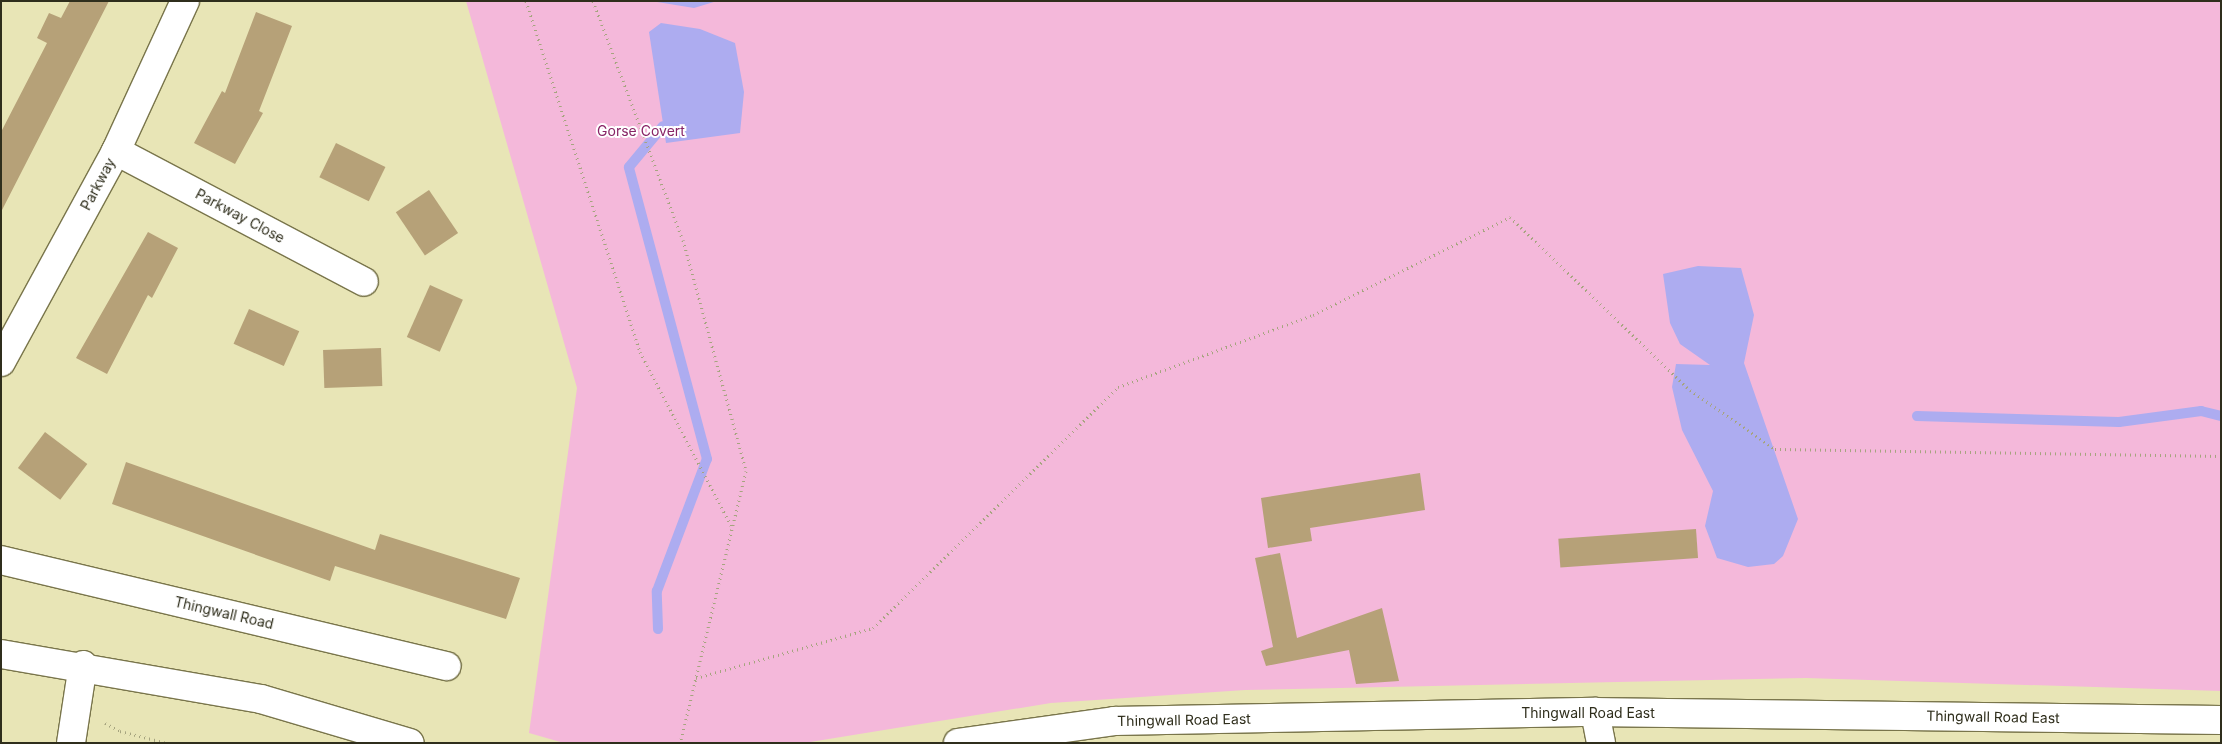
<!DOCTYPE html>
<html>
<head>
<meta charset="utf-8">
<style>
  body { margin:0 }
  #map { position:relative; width:2222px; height:744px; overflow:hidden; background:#e8e5b6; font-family:Inter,sans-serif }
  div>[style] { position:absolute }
  .green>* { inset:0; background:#f4b8da }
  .water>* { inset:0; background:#adacf0 }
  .stream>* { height:10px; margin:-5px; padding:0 5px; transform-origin:5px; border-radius:5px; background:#adacf0 }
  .building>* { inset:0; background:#b6a178; transform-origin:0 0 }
  .path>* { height:3px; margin-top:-1.5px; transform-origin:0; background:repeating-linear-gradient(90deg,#a6a47f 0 1px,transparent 0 5px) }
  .roads { filter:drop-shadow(1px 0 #79754b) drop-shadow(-1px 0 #79754b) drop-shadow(0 1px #79754b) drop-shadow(0 -1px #79754b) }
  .street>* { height:28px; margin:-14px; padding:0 14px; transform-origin:14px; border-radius:14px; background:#fff }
  .secondary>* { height:28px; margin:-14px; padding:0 14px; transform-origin:14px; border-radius:14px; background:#fff }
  span { translate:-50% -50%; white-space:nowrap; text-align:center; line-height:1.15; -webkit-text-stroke:4px #fff; paint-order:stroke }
  .park-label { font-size:14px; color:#882466 }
  .street-label { font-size:14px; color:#2f2e1c }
  .frame { position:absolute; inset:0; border:2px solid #2f2e1c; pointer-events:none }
</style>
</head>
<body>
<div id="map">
  <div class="green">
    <div style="clip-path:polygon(466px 1px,2221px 1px,2221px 691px,1806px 678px,1245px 690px,1051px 703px,804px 743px,564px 743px,529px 733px,577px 388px)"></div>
  </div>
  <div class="water">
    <div style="clip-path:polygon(651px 1px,717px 1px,694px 8px)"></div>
    <div style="clip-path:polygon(661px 23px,700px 29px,735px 43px,744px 92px,740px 133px,666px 143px,649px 32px)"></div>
    <div style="clip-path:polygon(1698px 266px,1741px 268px,1754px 315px,1744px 363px,1798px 519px,1783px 556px,1774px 564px,1748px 567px,1717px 558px,1705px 526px,1713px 491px,1682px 430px,1672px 387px,1676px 364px,1710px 365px,1680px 344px,1670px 323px,1663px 274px)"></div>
  </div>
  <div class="stream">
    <div style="left:1917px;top:416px;width:202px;rotate:1.7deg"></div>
    <div style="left:2119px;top:422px;width:83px;rotate:-7.6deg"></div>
    <div style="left:2201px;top:411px;width:21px;rotate:14deg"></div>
    <div style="left:658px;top:629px;width:38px;rotate:-92deg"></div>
    <div style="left:657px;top:591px;width:141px;rotate:-69.3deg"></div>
    <div style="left:707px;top:459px;width:302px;rotate:-105deg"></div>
    <div style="left:629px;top:167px;width:53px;rotate:-50.3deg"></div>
  </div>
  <div class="building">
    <div style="clip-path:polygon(70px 1px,109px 1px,1px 212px,1px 132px,47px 43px,37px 38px,49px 13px,61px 18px)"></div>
    <div style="clip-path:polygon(256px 12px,292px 26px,259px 111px,263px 113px,235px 164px,194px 143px,222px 91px,225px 93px)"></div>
    <div style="left:336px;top:143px;width:55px;height:38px;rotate:26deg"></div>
    <div style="left:429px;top:190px;width:52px;height:40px;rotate:56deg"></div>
    <div style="clip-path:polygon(148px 232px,178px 248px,152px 298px,148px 295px,107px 374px,76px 358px)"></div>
    <div style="left:430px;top:285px;width:36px;height:57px;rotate:24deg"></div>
    <div style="left:249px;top:309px;width:55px;height:38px;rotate:24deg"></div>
    <div style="left:381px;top:348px;width:38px;height:58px;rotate:88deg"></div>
    <div style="left:45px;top:432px;width:53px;height:45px;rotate:37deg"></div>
    <div style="clip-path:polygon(126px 462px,375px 550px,380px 534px,520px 578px,506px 619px,335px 566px,330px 581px,112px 504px)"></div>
    <div style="clip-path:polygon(1420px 473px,1425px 510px,1310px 528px,1312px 541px,1268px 548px,1261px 498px)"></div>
    <div style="left:1696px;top:529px;width:29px;height:138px;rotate:86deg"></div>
    <div style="clip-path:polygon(1280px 553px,1297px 638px,1382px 608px,1399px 681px,1356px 684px,1349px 650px,1266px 666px,1261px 651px,1273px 647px,1255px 558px)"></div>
  </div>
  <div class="path">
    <div style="left:526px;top:1px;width:369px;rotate:72deg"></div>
    <div style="left:640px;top:352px;width:198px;rotate:62.3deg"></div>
    <div style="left:593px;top:1px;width:255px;rotate:69.4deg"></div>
    <div style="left:683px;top:240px;width:239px;rotate:74.7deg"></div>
    <div style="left:746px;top:471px;width:280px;rotate:103.6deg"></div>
    <div style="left:696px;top:678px;width:184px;rotate:-15.8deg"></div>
    <div style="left:873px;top:628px;width:344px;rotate:-44.5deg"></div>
    <div style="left:1118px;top:387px;width:208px;rotate:-20.3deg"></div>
    <div style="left:1313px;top:315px;width:220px;rotate:-26.4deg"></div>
    <div style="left:1510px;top:217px;width:250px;rotate:43.9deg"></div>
    <div style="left:1690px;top:390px;width:103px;rotate:34.8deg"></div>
    <div style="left:1775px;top:449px;width:446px;rotate:0.9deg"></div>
    <div style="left:105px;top:723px;width:17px;rotate:28deg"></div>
    <div style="left:120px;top:731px;width:49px;rotate:14.3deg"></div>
  </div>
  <div class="roads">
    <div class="street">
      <div style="left:116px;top:151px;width:280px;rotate:27.8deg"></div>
      <div style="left:1px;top:362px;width:240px;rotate:-61.4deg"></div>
      <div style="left:116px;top:151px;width:165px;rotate:-65.3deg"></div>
      <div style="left:1px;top:560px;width:458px;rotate:13.4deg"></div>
      <div style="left:1595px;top:712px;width:32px;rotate:79deg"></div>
      <div style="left:71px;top:743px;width:79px;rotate:-81.3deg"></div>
    </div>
    <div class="secondary">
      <div style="left:1px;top:654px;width:264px;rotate:9.8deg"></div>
      <div style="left:261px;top:699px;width:155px;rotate:16.5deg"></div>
      <div style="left:958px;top:743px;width:158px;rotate:-8deg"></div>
      <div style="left:1114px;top:721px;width:481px;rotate:-1.1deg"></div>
      <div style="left:1595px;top:712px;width:626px;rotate:0.73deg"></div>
    </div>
  </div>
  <div class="park-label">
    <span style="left:641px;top:131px">Gorse Covert</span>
  </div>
  <div class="street-label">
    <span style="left:98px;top:184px;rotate:-62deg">Parkway</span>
    <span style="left:240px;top:216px;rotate:28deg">Parkway Close</span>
    <span style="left:224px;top:613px;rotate:13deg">Thingwall Road</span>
    <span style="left:1588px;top:713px">Thingwall Road East</span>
    <span style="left:1993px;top:717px;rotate:1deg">Thingwall Road East</span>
    <span style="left:1184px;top:720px;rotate:-1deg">Thingwall Road East</span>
  </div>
  <div class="frame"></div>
</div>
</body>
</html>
